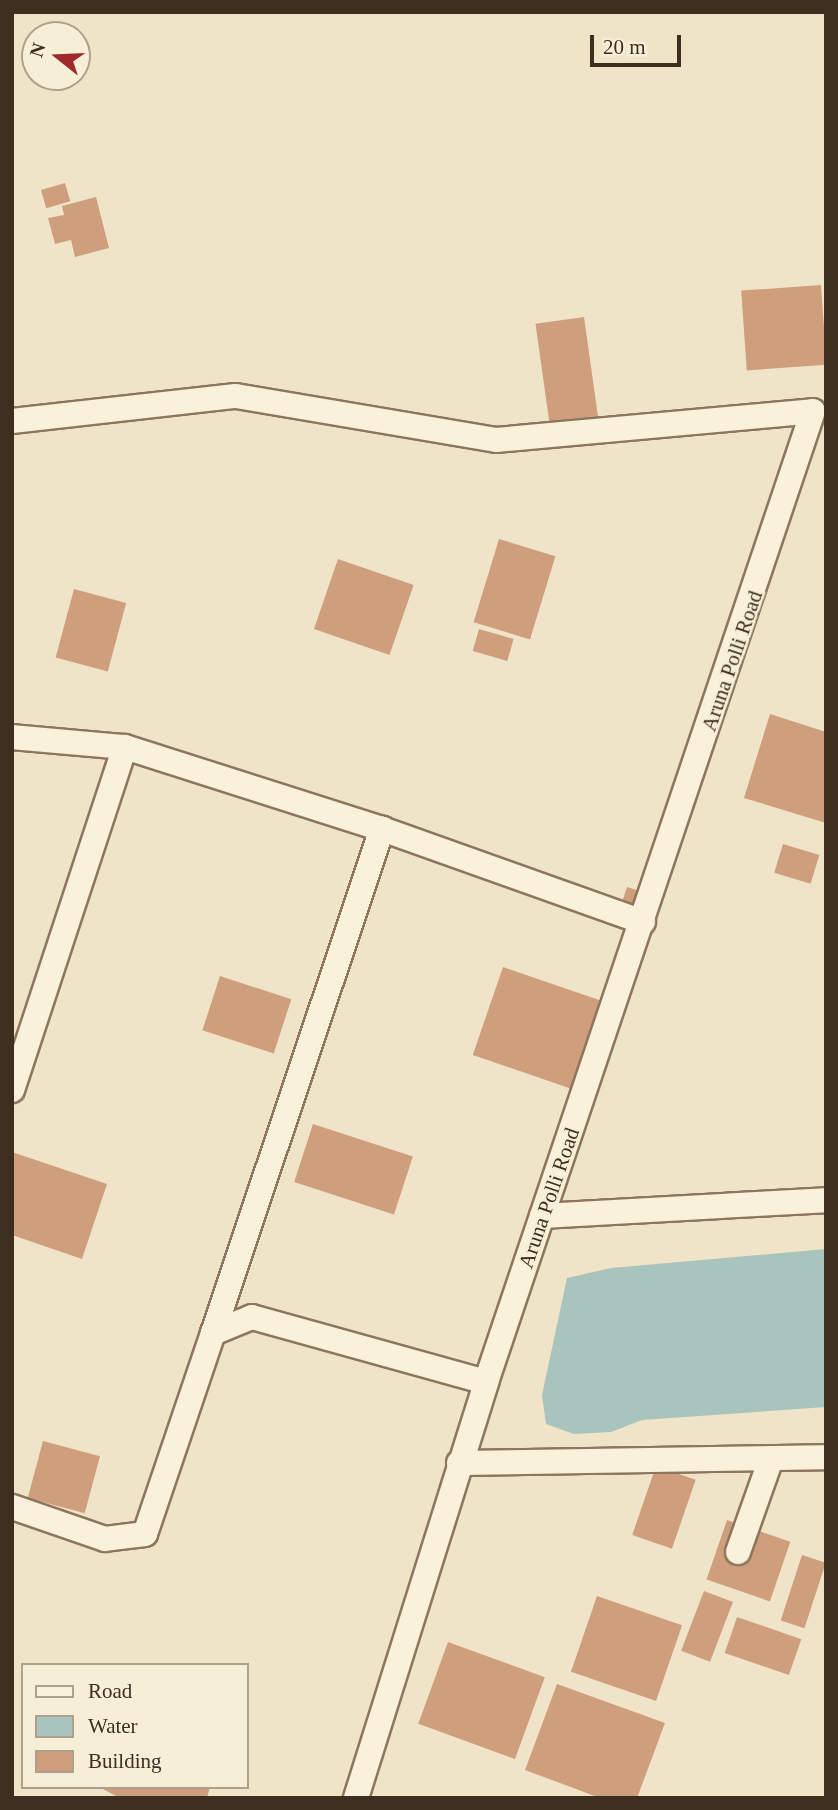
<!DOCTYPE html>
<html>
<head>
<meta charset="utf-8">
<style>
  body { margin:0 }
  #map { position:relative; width:838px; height:1810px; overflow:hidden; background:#f0e4c8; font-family:"Times New Roman",serif }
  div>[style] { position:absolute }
  .water>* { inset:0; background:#a9c4bc }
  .building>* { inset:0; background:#cf9f7d; transform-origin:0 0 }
  .roads { filter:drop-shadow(2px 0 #8d765c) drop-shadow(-2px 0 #8d765c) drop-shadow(0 2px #8d765c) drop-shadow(0 -2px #8d765c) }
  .minor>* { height:24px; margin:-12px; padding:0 12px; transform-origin:12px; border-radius:12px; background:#faf1dc }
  span { translate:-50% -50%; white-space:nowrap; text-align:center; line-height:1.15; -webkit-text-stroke:5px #f7eed8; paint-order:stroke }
  .street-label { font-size:21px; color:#3d2e20 }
  .frame { position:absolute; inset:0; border:14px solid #3d2e20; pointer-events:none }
  .legend { position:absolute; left:21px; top:1663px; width:228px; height:126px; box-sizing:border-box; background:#f7eed8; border:2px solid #ada18e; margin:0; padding:9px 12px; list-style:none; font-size:21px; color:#3d2e20 }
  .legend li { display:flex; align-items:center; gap:14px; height:35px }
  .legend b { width:35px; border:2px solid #ada18e }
  .north { position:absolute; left:21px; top:21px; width:70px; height:70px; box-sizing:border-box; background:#f7eed8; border:2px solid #ada18e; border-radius:50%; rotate:288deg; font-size:19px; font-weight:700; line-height:28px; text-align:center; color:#3d2e20 }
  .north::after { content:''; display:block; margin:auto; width:24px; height:32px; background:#9e2a2b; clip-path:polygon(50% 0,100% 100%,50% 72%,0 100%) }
  .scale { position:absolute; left:590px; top:35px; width:91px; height:32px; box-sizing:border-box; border:4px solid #3d2e20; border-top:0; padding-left:9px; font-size:21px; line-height:24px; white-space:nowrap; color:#3d2e20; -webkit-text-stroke:5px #f7eed8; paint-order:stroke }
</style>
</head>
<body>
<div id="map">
  <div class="water">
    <div style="clip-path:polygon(826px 1249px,826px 1407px,642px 1420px,611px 1432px,574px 1434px,546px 1424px,542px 1395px,567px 1278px,611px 1268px)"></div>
  </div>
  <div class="building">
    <div style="left:65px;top:183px;width:19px;height:25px;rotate:74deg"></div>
    <div style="clip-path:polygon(96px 197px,109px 248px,75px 257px,71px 240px,55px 244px,48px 218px,64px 215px,62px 206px)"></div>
    <div style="left:821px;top:285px;width:80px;height:80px;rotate:86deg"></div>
    <div style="left:584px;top:317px;width:103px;height:49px;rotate:82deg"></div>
    <div style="left:499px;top:539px;width:59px;height:87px;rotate:17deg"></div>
    <div style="left:338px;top:559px;width:80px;height:74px;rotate:19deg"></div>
    <div style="left:74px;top:589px;width:54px;height:71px;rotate:15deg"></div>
    <div style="left:479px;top:629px;width:36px;height:23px;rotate:16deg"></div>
    <div style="clip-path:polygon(770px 714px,826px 732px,826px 823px,744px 798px)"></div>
    <div style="left:783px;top:844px;width:38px;height:30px;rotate:17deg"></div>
    <div style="left:627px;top:887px;width:20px;height:18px;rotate:18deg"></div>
    <div style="left:503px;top:967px;width:104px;height:93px;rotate:19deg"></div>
    <div style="left:220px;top:976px;width:75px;height:57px;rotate:18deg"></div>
    <div style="left:313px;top:1124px;width:105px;height:61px;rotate:18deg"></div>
    <div style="clip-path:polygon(12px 1152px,107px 1184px,82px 1259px,12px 1235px)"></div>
    <div style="left:43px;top:1441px;width:59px;height:59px;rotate:15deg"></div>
    <div style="left:656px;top:1466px;width:42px;height:73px;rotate:19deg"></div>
    <div style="left:727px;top:1520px;width:67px;height:63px;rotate:19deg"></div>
    <div style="left:802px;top:1555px;width:25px;height:69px;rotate:18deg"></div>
    <div style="left:704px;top:1591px;width:31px;height:64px;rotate:21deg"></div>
    <div style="left:597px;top:1596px;width:90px;height:80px;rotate:19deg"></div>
    <div style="left:737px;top:1617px;width:68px;height:38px;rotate:19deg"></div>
    <div style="left:448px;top:1642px;width:103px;height:87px;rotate:20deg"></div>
    <div style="clip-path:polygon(557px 1684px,665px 1723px,637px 1798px,600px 1798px,525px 1770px)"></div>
    <div style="clip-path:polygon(99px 1787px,210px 1787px,207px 1798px,120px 1798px)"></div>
  </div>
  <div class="roads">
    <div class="minor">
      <div style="left:12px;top:421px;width:225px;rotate:-6.4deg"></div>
      <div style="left:236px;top:396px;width:264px;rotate:9.6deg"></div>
      <div style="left:496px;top:440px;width:318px;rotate:-5.2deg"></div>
      <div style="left:813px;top:411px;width:1025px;rotate:108.61deg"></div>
      <div style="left:486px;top:1382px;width:243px;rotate:-164.5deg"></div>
      <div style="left:252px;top:1317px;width:42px;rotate:157.7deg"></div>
      <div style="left:213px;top:1333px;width:212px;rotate:108.7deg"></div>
      <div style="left:145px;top:1534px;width:40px;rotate:172.9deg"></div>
      <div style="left:105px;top:1539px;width:98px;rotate:-161deg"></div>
      <div style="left:12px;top:737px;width:113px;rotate:5.1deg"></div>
      <div style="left:125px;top:747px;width:270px;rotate:17.7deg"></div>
      <div style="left:382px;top:829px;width:277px;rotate:19.6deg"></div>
      <div style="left:12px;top:1090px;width:361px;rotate:-71.8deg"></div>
      <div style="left:542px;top:1216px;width:284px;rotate:-3.2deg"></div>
      <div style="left:213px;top:1333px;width:532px;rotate:-71.46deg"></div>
      <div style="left:459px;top:1463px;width:367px;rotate:-0.9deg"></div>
      <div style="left:738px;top:1552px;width:99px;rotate:-70.5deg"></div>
      <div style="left:356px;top:1798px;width:436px;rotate:-72.6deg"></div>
    </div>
  </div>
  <div class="street-label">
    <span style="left:732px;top:661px;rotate:-71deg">Aruna Polli Road</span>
    <span style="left:549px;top:1198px;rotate:-71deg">Aruna Polli Road</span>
  </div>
  <div class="frame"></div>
  <ul class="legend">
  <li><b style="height:9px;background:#faf1dc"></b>Road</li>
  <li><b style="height:19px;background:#a9c4bc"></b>Water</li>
  <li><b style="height:19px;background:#cf9f7d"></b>Building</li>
  </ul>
  <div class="north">N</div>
  <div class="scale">20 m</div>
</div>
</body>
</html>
